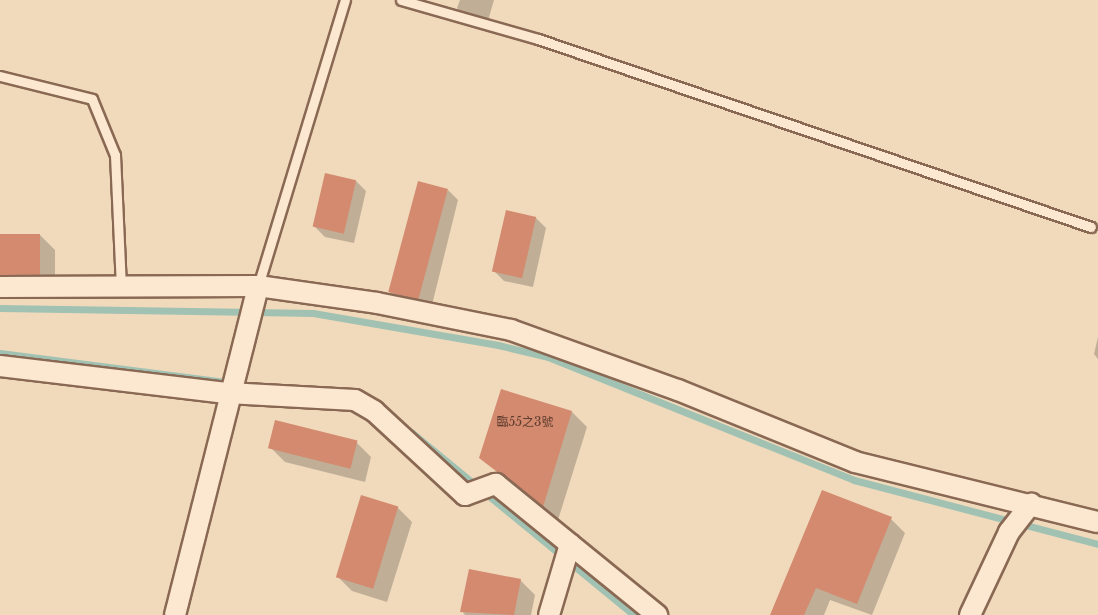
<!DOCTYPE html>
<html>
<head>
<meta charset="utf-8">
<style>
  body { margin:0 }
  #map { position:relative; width:1098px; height:615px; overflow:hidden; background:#f1dabc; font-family:"Libre Baskerville","Noto Sans TC",serif }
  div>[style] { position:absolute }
  .shadow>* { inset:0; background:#0003 }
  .stream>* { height:7px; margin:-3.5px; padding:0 3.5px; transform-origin:3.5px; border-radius:3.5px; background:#a1c2b3 }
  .building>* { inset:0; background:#d38a6f; transform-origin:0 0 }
  .roads { filter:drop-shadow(2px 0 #8a6954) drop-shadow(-2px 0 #8a6954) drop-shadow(0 2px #8a6954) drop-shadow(0 -2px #8a6954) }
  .lane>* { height:9px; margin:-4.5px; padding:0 4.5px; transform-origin:4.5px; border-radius:4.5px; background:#fce8d0 }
  .street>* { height:20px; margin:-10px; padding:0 10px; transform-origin:10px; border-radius:10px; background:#fce8d0 }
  span { translate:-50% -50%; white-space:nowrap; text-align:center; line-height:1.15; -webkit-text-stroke:4.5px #f8e5cd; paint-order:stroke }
  .number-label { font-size:12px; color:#5f3e2f }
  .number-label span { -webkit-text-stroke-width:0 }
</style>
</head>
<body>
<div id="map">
  <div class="shadow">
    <div style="clip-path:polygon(460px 0,494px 0,487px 24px,467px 18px,457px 8px)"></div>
    <div style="clip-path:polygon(356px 181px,366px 191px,354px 243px,325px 237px,315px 227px)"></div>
    <div style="clip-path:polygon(448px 190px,458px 200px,431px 309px,401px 303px,391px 293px)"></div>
    <div style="clip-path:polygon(536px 218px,546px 228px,533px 287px,504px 281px,494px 271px)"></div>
    <div style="clip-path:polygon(40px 235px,55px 250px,55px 289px,0 291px,0 236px)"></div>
    <div style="clip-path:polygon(1098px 337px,1098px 359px,1094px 354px)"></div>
    <div style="clip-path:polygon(502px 391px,572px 412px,587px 427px,558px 520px,481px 457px)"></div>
    <div style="clip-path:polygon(356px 442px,371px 457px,365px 482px,285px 462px,270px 447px)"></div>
    <div style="clip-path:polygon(397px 507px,412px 522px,387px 602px,352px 591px,337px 576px)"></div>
    <div style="clip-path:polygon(891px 519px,905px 533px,872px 615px,830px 600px,824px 615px,771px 615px)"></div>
    <div style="clip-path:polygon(520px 580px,535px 595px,531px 615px,465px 615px,462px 611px)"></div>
  </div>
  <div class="stream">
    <div style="left:0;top:308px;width:313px;rotate:0.9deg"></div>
    <div style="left:313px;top:313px;width:188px;rotate:9.8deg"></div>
    <div style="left:498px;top:345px;width:51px;rotate:13.5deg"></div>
    <div style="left:548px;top:357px;width:330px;rotate:21.9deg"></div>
    <div style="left:854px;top:480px;width:252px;rotate:14.7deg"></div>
    <div style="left:0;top:353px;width:235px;rotate:7.3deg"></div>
    <div style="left:411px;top:432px;width:288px;rotate:39.4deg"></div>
  </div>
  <div class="building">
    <div style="left:325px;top:173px;width:32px;height:55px;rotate:13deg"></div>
    <div style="left:418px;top:181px;width:31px;height:115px;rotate:15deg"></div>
    <div style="left:506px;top:210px;width:31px;height:63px;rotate:13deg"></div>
    <div style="left:0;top:234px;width:40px;height:41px"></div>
    <div style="clip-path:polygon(501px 389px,572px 411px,543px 507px,479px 458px)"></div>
    <div style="left:275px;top:420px;width:85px;height:29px;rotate:14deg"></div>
    <div style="clip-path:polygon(822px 490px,892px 517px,857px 604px,816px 588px,804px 615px,770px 615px)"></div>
    <div style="left:361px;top:495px;width:39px;height:86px;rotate:17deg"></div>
    <div style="clip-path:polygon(469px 569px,521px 579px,514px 615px,460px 612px)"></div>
  </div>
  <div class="roads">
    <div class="lane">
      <div style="left:401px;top:0;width:142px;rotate:15.9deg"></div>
      <div style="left:538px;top:39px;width:584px;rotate:18.78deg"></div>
      <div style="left:0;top:76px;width:95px;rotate:14deg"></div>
      <div style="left:92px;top:99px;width:61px;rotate:67.7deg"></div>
      <div style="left:115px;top:155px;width:131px;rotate:87.4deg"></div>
      <div style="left:258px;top:286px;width:299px;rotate:-73.1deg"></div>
    </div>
    <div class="street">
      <div style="left:0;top:287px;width:258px;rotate:-0.2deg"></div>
      <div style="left:258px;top:286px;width:120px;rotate:8.1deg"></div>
      <div style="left:377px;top:303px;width:137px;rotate:11.4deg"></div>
      <div style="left:511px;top:330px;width:177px;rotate:19.8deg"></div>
      <div style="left:678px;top:390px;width:191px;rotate:22.1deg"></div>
      <div style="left:855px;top:462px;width:250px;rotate:13.9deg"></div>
      <div style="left:0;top:366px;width:230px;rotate:6.8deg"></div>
      <div style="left:228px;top:393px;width:127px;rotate:3.2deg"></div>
      <div style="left:355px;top:400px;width:22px;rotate:30deg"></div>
      <div style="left:374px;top:411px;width:124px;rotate:42.7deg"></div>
      <div style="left:465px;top:495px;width:33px;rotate:-20deg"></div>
      <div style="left:496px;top:484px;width:208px;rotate:39.1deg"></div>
      <div style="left:175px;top:615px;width:339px;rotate:-75.8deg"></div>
      <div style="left:549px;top:615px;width:74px;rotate:-73.5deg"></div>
      <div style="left:970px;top:615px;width:92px;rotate:-64.8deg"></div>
      <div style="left:1009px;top:532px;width:36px;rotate:-52deg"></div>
    </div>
  </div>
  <div class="number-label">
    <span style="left:525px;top:422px">臨55之3號</span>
  </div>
</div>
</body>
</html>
